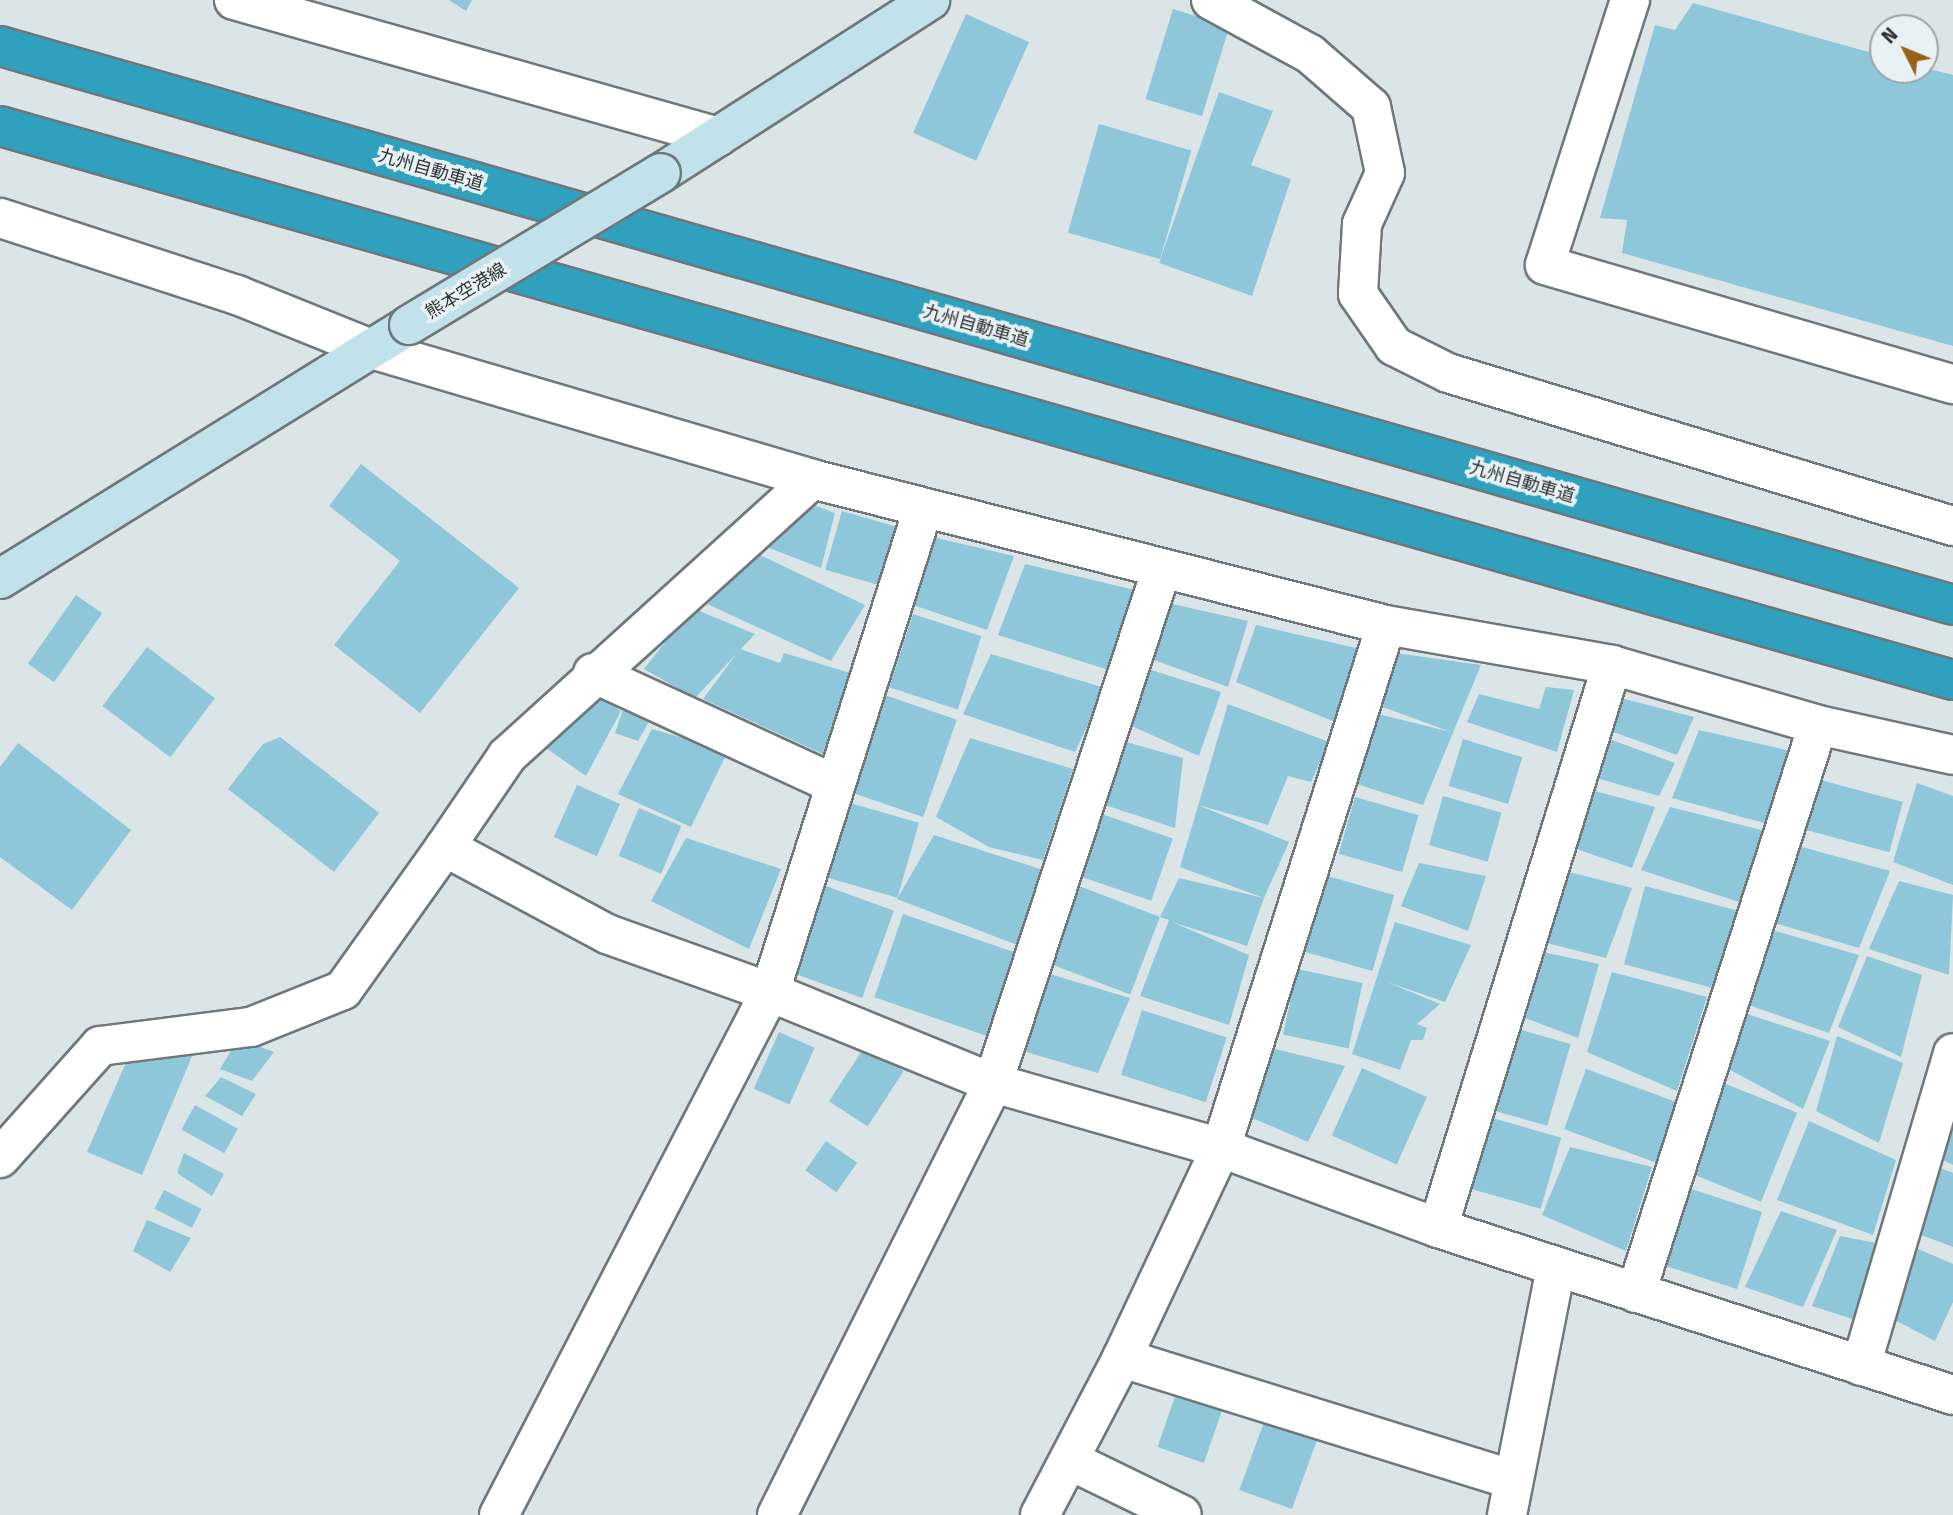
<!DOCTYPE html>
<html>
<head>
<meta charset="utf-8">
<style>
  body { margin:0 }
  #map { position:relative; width:1953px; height:1515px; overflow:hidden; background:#dbe4e7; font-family:"Fira Sans","Noto Sans JP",sans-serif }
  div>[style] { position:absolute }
  .building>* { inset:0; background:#8ec7d9; transform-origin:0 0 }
  .roads { filter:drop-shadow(2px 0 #6f777a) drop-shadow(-2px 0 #6f777a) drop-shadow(0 2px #6f777a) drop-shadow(0 -2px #6f777a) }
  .minor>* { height:38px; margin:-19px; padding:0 19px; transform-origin:19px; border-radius:19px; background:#fff }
  .secondary>* { height:38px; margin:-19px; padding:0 19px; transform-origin:19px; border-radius:19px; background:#c1e2eb }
  .motorway>* { height:38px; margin:-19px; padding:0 19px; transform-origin:19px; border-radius:19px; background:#2fa0bd }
  .bridges { filter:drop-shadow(2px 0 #6f777a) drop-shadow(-2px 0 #6f777a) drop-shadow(0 2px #6f777a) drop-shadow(0 -2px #6f777a) }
  .secondary-bridge>* { height:38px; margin:-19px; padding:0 19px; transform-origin:19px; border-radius:19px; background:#c1e2eb }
  span { translate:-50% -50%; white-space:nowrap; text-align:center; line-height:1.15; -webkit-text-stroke:7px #e8f1f4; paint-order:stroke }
  .street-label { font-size:18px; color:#2e3233 }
  .north { position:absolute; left:1869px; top:14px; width:70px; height:70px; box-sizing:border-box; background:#e8f1f4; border:2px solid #9ea5a7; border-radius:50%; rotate:313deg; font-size:19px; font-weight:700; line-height:28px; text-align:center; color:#2e3233 }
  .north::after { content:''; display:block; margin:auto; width:24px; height:32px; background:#98621a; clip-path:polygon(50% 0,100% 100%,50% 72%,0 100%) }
</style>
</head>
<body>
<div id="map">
  <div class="building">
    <div style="clip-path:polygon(449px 0,472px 0,466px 11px)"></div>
    <div style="clip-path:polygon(1693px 3px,1883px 56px,1883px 70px,1925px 68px,1953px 75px,1953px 346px,1622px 253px,1627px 220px,1600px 218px,1655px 25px,1675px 30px)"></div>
    <div style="left:1173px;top:9px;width:59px;height:94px;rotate:17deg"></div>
    <div style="left:966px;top:14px;width:69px;height:130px;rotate:24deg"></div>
    <div style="clip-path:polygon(1219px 92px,1273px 111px,1251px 165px,1291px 179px,1252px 296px,1159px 263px)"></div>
    <div style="left:1099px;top:124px;width:96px;height:113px;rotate:16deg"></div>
    <div style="clip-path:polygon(361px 464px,519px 588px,420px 713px,334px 645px,400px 561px,329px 506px)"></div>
    <div style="clip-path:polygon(805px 502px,835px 513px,821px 568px,759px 544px)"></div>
    <div style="left:842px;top:511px;width:65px;height:61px;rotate:16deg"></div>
    <div style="clip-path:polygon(928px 536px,1014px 556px,987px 630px,910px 604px)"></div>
    <div style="clip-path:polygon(760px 555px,865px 605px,831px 661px,707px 604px)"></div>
    <div style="clip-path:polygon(1025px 564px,1139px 591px,1112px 671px,998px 635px)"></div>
    <div style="left:76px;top:595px;width:32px;height:84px;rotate:35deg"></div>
    <div style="clip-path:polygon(1164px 602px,1248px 621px,1228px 687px,1146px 657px)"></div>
    <div style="clip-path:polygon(692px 608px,755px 634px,695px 698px,644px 669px)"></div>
    <div style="left:913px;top:614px;width:72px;height:77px;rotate:18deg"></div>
    <div style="clip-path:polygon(1256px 625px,1369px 651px,1338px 723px,1236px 682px)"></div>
    <div style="left:147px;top:647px;width:85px;height:74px;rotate:37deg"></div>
    <div style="clip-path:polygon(740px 649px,780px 663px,784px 653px,857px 675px,825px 755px,703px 699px)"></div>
    <div style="clip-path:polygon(1395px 653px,1481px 665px,1423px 805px,1353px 783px,1374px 713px,1451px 732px,1380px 706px)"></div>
    <div style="clip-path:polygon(991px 654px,1105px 688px,1075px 752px,963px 714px)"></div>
    <div style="clip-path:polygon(1148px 669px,1221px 692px,1199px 756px,1127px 724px)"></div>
    <div style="clip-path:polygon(1546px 687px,1574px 690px,1557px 752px,1467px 722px,1479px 694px,1539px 709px)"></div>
    <div style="clip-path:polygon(588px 689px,621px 711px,586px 776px,536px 741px)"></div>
    <div style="left:882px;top:694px;width:79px;height:103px;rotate:19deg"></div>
    <div style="clip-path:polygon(1621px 698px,1694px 717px,1677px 755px,1605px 729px)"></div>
    <div style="clip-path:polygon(626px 701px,656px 709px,638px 741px,615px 733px)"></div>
    <div style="clip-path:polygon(1228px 704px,1329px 742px,1311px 782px,1288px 776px,1268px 825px,1198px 805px,1289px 842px,1264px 898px,1180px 867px)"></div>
    <div style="clip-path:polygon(652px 729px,728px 751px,691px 827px,618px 794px)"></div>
    <div style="clip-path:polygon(1699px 730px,1791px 751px,1768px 824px,1672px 798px)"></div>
    <div style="clip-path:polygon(280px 737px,379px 813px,334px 872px,228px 789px,263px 744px)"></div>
    <div style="clip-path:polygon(970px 738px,1073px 769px,1043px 860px,989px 847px,936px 817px)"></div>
    <div style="left:1463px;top:739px;width:62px;height:49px;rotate:17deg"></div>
    <div style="clip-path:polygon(1609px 739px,1675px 763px,1659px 796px,1593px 777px)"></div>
    <div style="clip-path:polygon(1119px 740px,1183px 758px,1175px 828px,1105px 805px)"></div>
    <div style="clip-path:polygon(18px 743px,131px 830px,72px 910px,0 857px,0 767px)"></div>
    <div style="left:1813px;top:778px;width:93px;height:52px;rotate:15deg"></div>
    <div style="clip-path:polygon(1917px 783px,1953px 796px,1953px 885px,1893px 862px)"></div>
    <div style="left:577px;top:785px;width:47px;height:57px;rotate:24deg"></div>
    <div style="clip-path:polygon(1591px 790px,1655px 807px,1632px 868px,1576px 849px)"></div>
    <div style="left:1443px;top:796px;width:61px;height:51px;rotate:16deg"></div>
    <div style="left:1355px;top:797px;width:66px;height:59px;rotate:16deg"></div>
    <div style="left:843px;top:801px;width:79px;height:78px;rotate:16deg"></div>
    <div style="clip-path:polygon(1670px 807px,1773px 833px,1745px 904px,1641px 870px)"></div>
    <div style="left:639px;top:808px;width:46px;height:52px;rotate:23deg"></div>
    <div style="left:1099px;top:813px;width:78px;height:66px;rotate:19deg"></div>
    <div style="clip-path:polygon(934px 835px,1046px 871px,1025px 948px,897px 899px)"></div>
    <div style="clip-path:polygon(686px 838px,781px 869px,749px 949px,651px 901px)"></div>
    <div style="clip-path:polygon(1798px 846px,1890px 871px,1859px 948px,1771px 922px)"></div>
    <div style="clip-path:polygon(1419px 863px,1486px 876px,1468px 931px,1401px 906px)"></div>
    <div style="clip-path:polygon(1569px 872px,1632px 888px,1606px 958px,1539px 941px)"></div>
    <div style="left:1324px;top:875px;width:73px;height:79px;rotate:16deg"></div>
    <div style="clip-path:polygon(1179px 878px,1264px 898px,1247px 946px,1172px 922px,1249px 955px,1229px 1025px,1140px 996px,1169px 920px,1160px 917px)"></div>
    <div style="clip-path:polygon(1899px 881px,1953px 895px,1949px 975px,1869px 949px)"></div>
    <div style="left:815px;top:882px;width:84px;height:93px;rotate:20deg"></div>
    <div style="left:1074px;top:884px;width:92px;height:83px;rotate:21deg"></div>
    <div style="left:1645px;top:886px;width:99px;height:81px;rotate:15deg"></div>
    <div style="left:903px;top:914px;width:129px;height:88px;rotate:19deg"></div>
    <div style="clip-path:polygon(1395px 922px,1471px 945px,1445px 1002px,1387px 982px,1440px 1004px,1417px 1024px,1427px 1028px,1423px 1040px,1411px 1040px,1400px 1070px,1352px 1054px)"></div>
    <div style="clip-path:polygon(1775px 931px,1859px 955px,1829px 1033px,1740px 1002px)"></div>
    <div style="clip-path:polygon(1538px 951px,1599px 964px,1578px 1038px,1512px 1013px)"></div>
    <div style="clip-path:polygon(1867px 956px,1922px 975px,1901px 1057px,1838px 1027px)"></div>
    <div style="left:1297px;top:969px;width:67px;height:67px;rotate:12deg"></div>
    <div style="clip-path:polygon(1043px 972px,1130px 998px,1098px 1073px,1016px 1049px)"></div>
    <div style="clip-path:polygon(1612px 972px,1707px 997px,1677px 1091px,1587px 1052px)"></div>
    <div style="left:1142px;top:1010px;width:89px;height:68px;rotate:18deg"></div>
    <div style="clip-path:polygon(1747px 1014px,1830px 1041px,1803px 1109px,1723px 1066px)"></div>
    <div style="left:1511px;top:1027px;width:62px;height:85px;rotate:16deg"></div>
    <div style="left:779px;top:1032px;width:39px;height:62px;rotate:24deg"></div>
    <div style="clip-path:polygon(1837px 1036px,1903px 1063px,1879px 1143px,1816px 1111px)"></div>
    <div style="clip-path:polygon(238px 1039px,274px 1052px,252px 1081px,220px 1069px)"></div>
    <div style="left:865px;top:1046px;width:46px;height:66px;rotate:33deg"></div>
    <div style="clip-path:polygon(1275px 1049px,1345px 1066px,1308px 1142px,1250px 1117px)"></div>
    <div style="clip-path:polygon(130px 1053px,193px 1054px,142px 1175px,87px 1152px)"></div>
    <div style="left:1362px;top:1068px;width:71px;height:74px;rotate:24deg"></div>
    <div style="left:1586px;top:1069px;width:102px;height:64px;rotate:20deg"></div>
    <div style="clip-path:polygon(221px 1077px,256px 1094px,242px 1116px,205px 1096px)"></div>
    <div style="left:1721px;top:1082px;width:82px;height:96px;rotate:22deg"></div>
    <div style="clip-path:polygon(1953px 1102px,1953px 1165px,1937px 1157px)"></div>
    <div style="left:195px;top:1105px;width:49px;height:28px;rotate:29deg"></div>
    <div style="left:1489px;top:1117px;width:75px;height:74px;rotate:16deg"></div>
    <div style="clip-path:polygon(1809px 1121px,1896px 1160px,1873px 1235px,1777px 1200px)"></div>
    <div style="left:826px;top:1141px;width:38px;height:36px;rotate:35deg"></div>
    <div style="clip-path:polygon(1570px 1147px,1652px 1167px,1626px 1251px,1542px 1215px)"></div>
    <div style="clip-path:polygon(184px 1153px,224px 1174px,212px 1196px,177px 1173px)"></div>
    <div style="clip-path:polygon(1933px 1165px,1953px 1173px,1953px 1247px,1916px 1233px)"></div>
    <div style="left:1685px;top:1187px;width:81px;height:81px;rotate:18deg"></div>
    <div style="left:164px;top:1190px;width:42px;height:21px;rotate:27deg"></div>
    <div style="clip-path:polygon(1781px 1211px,1837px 1230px,1803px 1307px,1745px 1287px)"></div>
    <div style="clip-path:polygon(147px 1220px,191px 1238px,170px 1272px,133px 1251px)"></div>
    <div style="clip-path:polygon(1840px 1236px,1887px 1245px,1865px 1323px,1812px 1306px)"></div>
    <div style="clip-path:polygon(1909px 1245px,1953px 1264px,1953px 1302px,1935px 1341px,1889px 1317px)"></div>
    <div style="left:1181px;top:1379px;width:49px;height:72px;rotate:19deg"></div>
    <div style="left:1268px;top:1411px;width:56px;height:84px;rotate:20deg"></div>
  </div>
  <div class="roads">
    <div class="minor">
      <div style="left:234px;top:0;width:503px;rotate:15.8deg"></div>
      <div style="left:1211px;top:0;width:113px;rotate:28.6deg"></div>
      <div style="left:1310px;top:54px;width:81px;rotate:41deg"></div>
      <div style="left:1371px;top:107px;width:67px;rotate:78deg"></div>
      <div style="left:1385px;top:173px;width:56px;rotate:114.3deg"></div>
      <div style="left:1362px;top:224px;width:70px;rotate:93.3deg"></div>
      <div style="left:1358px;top:294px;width:63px;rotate:55.3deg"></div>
      <div style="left:1394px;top:346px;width:60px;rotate:26.6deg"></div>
      <div style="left:1448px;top:373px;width:528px;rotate:16.86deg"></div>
      <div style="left:1630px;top:0;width:278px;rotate:107.8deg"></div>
      <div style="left:1545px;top:265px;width:425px;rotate:16.3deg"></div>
      <div style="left:0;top:218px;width:249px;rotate:18deg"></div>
      <div style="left:237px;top:295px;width:144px;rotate:21.9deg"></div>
      <div style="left:371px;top:349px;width:460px;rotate:16.4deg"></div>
      <div style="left:812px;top:479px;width:592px;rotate:14.27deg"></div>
      <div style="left:1386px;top:625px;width:230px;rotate:10deg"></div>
      <div style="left:1612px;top:665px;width:215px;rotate:16.2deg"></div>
      <div style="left:1818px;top:725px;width:138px;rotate:12.5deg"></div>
      <div style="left:593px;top:673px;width:265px;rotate:24.7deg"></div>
      <div style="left:445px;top:847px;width:110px;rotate:-55.7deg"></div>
      <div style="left:507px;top:756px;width:412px;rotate:-42.2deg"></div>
      <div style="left:0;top:1158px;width:150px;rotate:-48.2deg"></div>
      <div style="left:100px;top:1046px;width:152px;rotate:-7.2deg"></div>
      <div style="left:251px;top:1027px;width:99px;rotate:-21.9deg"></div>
      <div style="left:343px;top:990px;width:176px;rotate:-54.5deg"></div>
      <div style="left:445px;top:847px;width:184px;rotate:28.2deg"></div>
      <div style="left:607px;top:934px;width:173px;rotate:19.6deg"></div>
      <div style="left:770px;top:992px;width:241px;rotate:22.2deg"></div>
      <div style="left:993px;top:1083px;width:237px;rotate:15.9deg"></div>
      <div style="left:1221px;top:1148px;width:231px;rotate:20.2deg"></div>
      <div style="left:1438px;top:1228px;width:541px;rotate:17.97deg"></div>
      <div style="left:1438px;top:1228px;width:589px;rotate:-72.83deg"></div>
      <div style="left:1636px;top:1293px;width:596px;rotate:-72.23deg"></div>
      <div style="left:1122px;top:1358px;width:407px;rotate:17.3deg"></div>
      <div style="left:1861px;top:1366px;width:326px;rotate:-73.6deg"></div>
      <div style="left:1071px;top:1461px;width:123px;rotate:25.9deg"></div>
      <div style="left:499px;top:1515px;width:589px;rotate:-62.61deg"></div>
      <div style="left:770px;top:992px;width:507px;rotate:-72.42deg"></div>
      <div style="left:777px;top:1515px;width:483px;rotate:-63.4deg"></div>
      <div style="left:993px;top:1083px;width:542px;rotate:-71.83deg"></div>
      <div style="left:1040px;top:1515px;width:177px;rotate:-62.4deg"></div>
      <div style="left:1122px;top:1358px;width:232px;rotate:-64.8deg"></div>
      <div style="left:1221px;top:1148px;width:548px;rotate:-72.49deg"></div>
      <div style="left:1507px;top:1515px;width:253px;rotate:-78.8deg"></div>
    </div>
    <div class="secondary">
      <div style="left:661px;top:173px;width:320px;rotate:-32.7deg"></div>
      <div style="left:0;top:579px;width:481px;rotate:-31.8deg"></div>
    </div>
    <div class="motorway">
      <div style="left:0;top:46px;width:2031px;rotate:15.97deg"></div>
      <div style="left:0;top:126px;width:2030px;rotate:15.84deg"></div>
    </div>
  </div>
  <div class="bridges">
    <div class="secondary-bridge">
      <div style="left:409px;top:325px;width:294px;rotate:-31.1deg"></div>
    </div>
  </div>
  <div class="street-label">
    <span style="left:431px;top:170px;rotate:16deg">九州自動車道</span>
    <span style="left:466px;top:291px;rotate:-31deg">熊本空港線</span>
    <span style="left:976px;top:326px;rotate:16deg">九州自動車道</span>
    <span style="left:1522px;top:482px;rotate:16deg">九州自動車道</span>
  </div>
  <div class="north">N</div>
</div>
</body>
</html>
